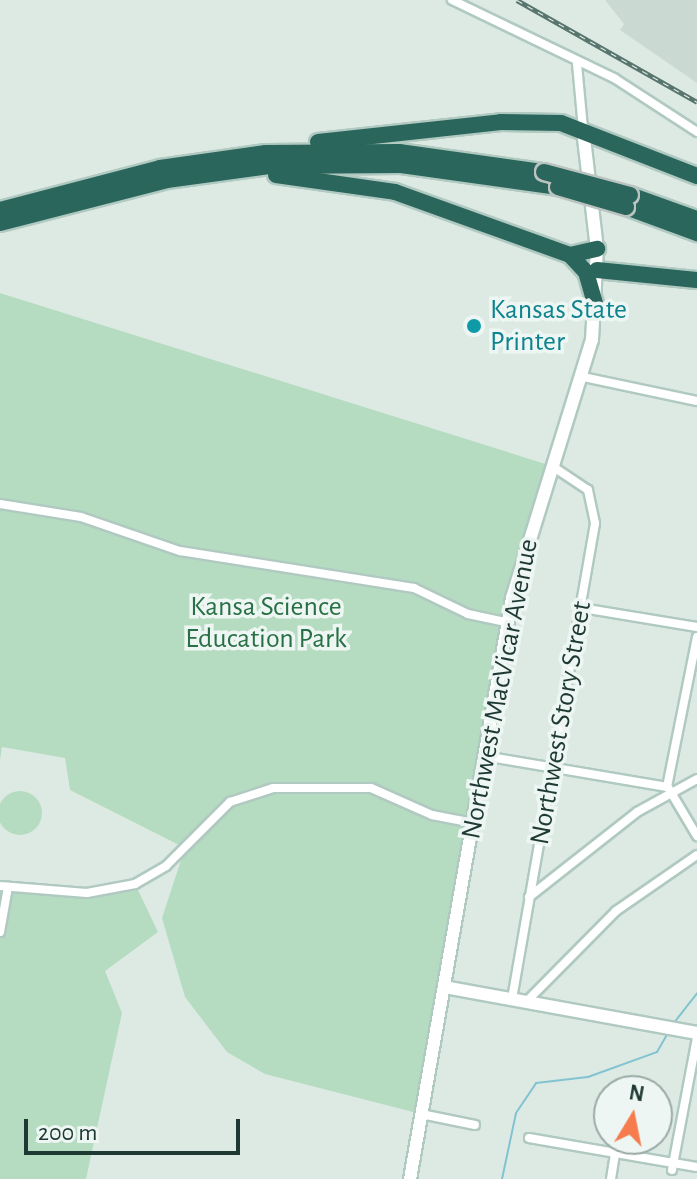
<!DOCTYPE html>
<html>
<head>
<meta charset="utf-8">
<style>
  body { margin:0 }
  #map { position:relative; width:697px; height:1179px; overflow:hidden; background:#ddeae4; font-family:"Alegreya Sans",sans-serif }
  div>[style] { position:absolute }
  .built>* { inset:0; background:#cbd9d3 }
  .green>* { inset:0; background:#b5dcc0 }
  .round { border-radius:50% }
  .stream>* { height:2px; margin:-1px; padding:0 1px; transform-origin:1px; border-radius:1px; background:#82c3d1 }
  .roads { filter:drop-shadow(2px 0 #b0c9c1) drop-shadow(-2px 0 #b0c9c1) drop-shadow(0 2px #b0c9c1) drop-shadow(0 -2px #b0c9c1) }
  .street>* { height:8px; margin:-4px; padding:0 4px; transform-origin:4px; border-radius:4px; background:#fff }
  .secondary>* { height:12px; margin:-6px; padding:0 6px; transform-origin:6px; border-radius:6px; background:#fff }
  .highway>* { height:16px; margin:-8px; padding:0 8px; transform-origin:8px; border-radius:8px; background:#2a665b }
  .rail>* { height:5px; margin-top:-2.5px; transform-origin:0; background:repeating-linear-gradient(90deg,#edf6f2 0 6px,#58756e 0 12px); box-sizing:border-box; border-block:2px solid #58756e }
  .bridges { filter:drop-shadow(2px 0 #bcc4c2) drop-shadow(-2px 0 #bcc4c2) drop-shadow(0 2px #bcc4c2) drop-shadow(0 -2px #bcc4c2) }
  .highway-bridge>* { height:16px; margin:-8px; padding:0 8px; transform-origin:8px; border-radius:8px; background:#2a665b }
  .dots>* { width:22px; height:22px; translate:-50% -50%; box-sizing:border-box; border:4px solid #edf6f2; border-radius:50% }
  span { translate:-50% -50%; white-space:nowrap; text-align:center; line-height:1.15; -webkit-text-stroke:7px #edf6f2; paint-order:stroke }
  .culture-label { font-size:28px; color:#0d838f }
  .left { translate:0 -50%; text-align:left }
  .park-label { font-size:28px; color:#287046 }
  .street-label { font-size:28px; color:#1e3933 }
  .north { position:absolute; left:593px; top:1075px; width:80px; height:80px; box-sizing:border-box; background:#edf6f2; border:2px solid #9aaaa6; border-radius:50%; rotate:10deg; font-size:22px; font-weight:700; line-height:32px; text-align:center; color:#1e3933 }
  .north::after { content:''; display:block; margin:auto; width:28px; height:36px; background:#f67c4f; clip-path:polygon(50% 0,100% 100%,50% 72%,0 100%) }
  .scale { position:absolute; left:24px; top:1119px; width:216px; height:36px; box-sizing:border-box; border:4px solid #1e3933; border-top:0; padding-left:10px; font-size:24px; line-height:28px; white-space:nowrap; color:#1e3933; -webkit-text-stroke:6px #edf6f2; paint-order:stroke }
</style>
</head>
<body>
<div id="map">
  <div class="built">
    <div style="clip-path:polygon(605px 0,697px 0,697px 83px,620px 30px,624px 24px)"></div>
  </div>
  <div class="green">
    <div style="clip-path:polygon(0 293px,552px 466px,507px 622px,421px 1114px,265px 1074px,227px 1052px,185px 997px,162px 918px,185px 848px,70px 790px,65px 758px,2px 747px,0 760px)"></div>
    <div class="round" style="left:-2px;top:791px;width:44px;height:44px"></div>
    <div style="clip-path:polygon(138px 890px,158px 932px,105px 971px,122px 1013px,86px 1179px,0 1179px,0 891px,81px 897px)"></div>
  </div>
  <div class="stream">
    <div style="left:673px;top:1024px;width:39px;rotate:-52deg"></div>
    <div style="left:502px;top:1179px;width:67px;rotate:-78deg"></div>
    <div style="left:516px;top:1113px;width:36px;rotate:-56deg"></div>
    <div style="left:536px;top:1083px;width:52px;rotate:-6.6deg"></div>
    <div style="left:588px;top:1077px;width:73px;rotate:-19.9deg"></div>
    <div style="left:657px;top:1052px;width:22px;rotate:-60deg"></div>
  </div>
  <div class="roads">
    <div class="street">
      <div style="left:452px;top:0;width:180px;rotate:25.7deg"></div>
      <div style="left:614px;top:78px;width:99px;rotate:33deg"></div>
      <div style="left:577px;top:64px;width:65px;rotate:84.7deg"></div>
      <div style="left:583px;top:377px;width:116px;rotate:11.9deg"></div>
      <div style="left:0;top:504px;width:82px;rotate:9.1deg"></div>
      <div style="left:81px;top:517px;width:105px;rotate:19deg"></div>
      <div style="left:180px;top:551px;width:237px;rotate:9deg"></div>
      <div style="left:414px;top:588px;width:60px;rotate:25.7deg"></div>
      <div style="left:468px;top:614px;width:40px;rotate:12deg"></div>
      <div style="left:582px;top:608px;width:117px;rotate:9.4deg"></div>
      <div style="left:484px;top:756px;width:186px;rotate:9.6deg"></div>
      <div style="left:667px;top:787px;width:153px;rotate:-78.7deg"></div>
      <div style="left:669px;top:789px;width:55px;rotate:59.2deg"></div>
      <div style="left:0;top:886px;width:87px;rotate:4.6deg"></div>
      <div style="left:87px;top:893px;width:49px;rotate:-10.6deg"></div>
      <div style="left:135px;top:884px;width:36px;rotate:-30deg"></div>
      <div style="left:166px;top:866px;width:91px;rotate:-45deg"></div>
      <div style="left:230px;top:802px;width:45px;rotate:-18deg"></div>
      <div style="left:273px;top:788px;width:98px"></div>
      <div style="left:371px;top:788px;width:67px;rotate:23.9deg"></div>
      <div style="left:432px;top:815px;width:42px;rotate:11deg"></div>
      <div style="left:529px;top:897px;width:137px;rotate:-38.2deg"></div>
      <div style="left:637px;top:812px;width:68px;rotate:-28.8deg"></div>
      <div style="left:0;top:932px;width:46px;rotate:-79.9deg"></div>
      <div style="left:512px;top:999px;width:483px;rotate:-80.1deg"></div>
      <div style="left:595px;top:523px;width:34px;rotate:-102deg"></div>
      <div style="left:588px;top:490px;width:43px;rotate:-146.3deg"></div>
      <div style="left:526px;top:1002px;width:128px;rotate:-45.3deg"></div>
      <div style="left:616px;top:911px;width:98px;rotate:-34.7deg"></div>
      <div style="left:421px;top:1114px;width:55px;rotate:11.5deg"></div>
      <div style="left:529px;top:1138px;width:170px;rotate:9.8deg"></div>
      <div style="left:672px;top:1170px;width:134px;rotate:-79.3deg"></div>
      <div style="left:611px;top:1179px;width:26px;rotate:-81deg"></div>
    </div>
    <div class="secondary">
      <div style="left:444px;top:987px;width:257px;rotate:10.3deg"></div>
      <div style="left:410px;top:1179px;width:590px;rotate:-80.04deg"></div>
      <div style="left:512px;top:598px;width:270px;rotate:-72.8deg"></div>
      <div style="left:592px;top:340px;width:91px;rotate:-86.9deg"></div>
      <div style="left:597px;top:249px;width:121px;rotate:-96.7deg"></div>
    </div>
    <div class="highway">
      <div style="left:318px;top:142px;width:184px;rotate:-6.2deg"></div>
      <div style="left:501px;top:122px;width:60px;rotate:1deg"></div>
      <div style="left:561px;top:123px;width:146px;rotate:21.3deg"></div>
      <div style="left:276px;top:175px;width:120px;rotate:8.1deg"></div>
      <div style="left:395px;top:192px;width:186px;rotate:19.8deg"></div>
      <div style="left:570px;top:255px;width:23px;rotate:47deg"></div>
      <div style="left:586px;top:272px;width:37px;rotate:74deg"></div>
      <div style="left:630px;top:195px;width:71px;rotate:19.7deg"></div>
      <div style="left:626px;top:207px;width:76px;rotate:20.1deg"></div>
      <div style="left:0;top:210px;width:165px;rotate:-14.7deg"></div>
      <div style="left:160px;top:168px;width:107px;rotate:-8.1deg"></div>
      <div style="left:266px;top:153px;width:133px;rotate:-0.4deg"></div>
      <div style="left:399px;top:152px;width:146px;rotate:7.9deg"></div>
      <div style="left:0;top:223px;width:172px;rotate:-14.4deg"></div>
      <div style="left:167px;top:180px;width:105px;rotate:-7.7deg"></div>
      <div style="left:271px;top:166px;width:130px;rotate:-0.4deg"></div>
      <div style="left:401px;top:165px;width:159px;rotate:8deg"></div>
      <div style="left:570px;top:255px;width:28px;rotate:-13deg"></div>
      <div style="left:597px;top:270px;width:100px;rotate:5.7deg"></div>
    </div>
  </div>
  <div class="rail">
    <div style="left:517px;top:0;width:207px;rotate:29.5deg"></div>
  </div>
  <div class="bridges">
    <div class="highway-bridge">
      <div style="left:544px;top:172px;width:89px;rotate:15deg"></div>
      <div style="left:558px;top:187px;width:71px;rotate:16.4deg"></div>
    </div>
  </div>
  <div class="dots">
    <div style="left:474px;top:326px;background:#0f9aa8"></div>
  </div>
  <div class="culture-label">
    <span class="left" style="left:490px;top:326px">Kansas State<br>Printer</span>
  </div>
  <div class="park-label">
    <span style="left:266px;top:623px">Kansa Science<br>Education Park</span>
  </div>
  <div class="street-label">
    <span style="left:500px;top:689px;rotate:-79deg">Northwest MacVicar Avenue</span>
    <span style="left:561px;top:723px;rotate:-80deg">Northwest Story Street</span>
  </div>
  <div class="north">N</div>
  <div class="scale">200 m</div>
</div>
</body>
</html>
